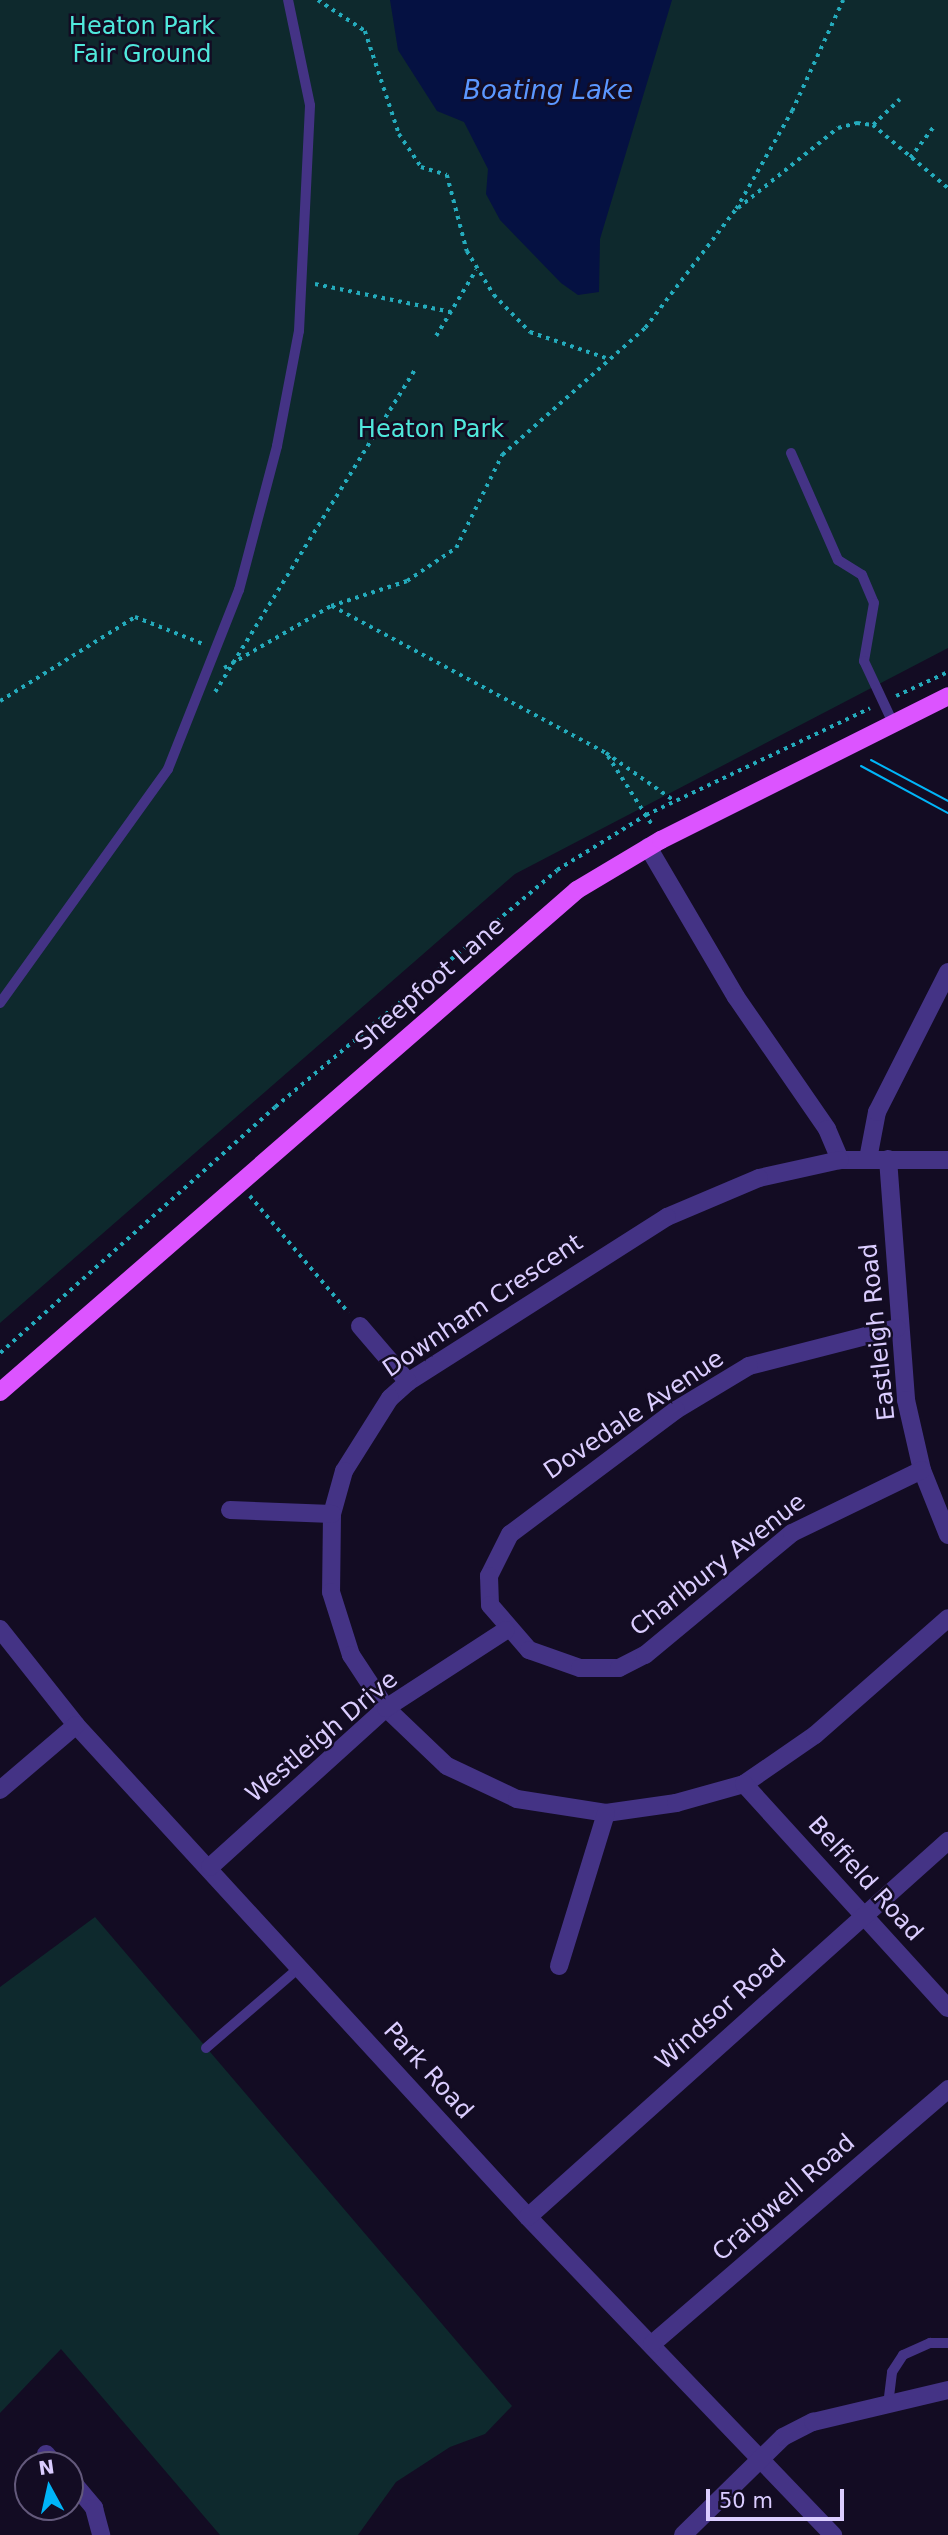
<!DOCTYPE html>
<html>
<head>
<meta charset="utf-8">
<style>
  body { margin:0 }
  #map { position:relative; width:948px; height:2535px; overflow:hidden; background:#130c23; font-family:"DejaVu Sans",sans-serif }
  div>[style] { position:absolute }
  .green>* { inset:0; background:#0e292d }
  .water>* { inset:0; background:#051142 }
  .path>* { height:3.5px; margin-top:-1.75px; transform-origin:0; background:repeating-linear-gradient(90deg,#24abbc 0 3.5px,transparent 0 8.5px) }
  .service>* { height:10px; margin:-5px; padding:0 5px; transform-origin:5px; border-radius:5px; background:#443385 }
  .minor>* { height:18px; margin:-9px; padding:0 9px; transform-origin:9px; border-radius:9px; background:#443385 }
  .primary>* { height:18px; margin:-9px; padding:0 9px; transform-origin:9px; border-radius:9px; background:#dc54ff }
  .tram>* { height:2px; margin:-1px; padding:0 1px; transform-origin:1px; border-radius:1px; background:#00b5f8 }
  span { translate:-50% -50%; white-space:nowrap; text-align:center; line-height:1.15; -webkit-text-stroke:5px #130c23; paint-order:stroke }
  .park-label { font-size:24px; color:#50e8dc }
  .street-label { font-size:24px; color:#dbcdff }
  .water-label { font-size:26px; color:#5b97ff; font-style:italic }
  .north { position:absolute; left:14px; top:2451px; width:70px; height:70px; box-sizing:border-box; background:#130c23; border:2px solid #63597b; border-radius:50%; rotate:352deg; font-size:19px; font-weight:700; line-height:28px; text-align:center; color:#dbcdff }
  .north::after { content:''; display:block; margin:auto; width:24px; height:32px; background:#00b5f8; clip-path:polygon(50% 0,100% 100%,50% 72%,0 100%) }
  .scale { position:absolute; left:706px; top:2489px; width:138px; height:32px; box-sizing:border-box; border:4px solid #dbcdff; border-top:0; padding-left:9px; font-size:21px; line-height:24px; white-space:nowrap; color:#dbcdff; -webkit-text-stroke:5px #130c23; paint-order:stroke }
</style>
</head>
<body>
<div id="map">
  <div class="green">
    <div style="clip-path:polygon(0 0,948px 0,948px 648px,515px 874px,0 1323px)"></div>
    <div style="clip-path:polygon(95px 1917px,512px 2406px,485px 2434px,450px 2447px,396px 2482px,358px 2535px,220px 2535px,61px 2349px,0 2413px,0 1987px)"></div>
  </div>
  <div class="water">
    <div style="clip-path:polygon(390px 0,672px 0,600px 239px,599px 292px,578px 295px,561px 283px,500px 220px,486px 194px,488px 169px,464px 122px,437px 111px,398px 50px)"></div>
  </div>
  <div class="path">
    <div style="left:318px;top:0;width:56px;rotate:33.4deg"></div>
    <div style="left:365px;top:31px;width:108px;rotate:71.7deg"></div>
    <div style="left:399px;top:134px;width:40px;rotate:56deg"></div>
    <div style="left:421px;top:167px;width:27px;rotate:17deg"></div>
    <div style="left:447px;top:175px;width:79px;rotate:75.3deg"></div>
    <div style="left:467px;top:251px;width:52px;rotate:58.5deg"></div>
    <div style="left:494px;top:295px;width:52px;rotate:45.8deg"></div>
    <div style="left:530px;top:332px;width:80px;rotate:18.9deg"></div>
    <div style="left:873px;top:125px;width:37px;rotate:-44deg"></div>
    <div style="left:910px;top:158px;width:41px;rotate:-52.9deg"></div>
    <div style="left:738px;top:208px;width:128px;rotate:-38.7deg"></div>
    <div style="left:838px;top:128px;width:20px;rotate:-15deg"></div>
    <div style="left:857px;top:123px;width:16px;rotate:7deg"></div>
    <div style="left:873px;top:125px;width:98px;rotate:40deg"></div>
    <div style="left:315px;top:284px;width:139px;rotate:11.6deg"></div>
    <div style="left:436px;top:336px;width:77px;rotate:-58.8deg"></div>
    <div style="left:332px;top:606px;width:311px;rotate:28.2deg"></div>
    <div style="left:606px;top:753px;width:85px;rotate:35deg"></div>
    <div style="left:224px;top:668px;width:124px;rotate:-30.1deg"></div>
    <div style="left:331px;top:606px;width:80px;rotate:-18.2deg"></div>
    <div style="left:407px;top:581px;width:59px;rotate:-34deg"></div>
    <div style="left:456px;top:548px;width:104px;rotate:-63.7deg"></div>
    <div style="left:502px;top:455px;width:191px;rotate:-41.6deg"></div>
    <div style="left:645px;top:328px;width:150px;rotate:-52.6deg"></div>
    <div style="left:736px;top:209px;width:113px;rotate:-60.3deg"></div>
    <div style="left:792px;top:111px;width:122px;rotate:-65.3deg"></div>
    <div style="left:215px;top:692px;width:378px;rotate:-58.2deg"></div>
    <div style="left:896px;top:696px;width:57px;rotate:-24.8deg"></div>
    <div style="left:0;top:701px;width:159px;rotate:-31.9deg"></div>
    <div style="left:135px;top:617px;width:73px;rotate:21.7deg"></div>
    <div style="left:608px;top:756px;width:83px;rotate:57.3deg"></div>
    <div style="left:250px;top:1196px;width:153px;rotate:49.8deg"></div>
    <div style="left:0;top:1353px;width:369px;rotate:-41.8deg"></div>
    <div style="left:275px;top:1107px;width:368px;rotate:-40deg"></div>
    <div style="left:557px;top:870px;width:105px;rotate:-31.7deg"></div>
    <div style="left:646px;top:815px;width:248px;rotate:-25.5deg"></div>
  </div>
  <div class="service">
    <div style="left:791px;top:453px;width:117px;rotate:66.3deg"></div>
    <div style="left:838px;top:560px;width:28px;rotate:32deg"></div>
    <div style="left:862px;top:575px;width:30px;rotate:67deg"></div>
    <div style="left:874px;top:603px;width:59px;rotate:99.8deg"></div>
    <div style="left:864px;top:661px;width:68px;rotate:64.9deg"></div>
    <div style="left:0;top:1003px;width:288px;rotate:-54.3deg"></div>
    <div style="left:168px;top:769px;width:193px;rotate:-68.4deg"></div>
    <div style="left:239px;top:590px;width:149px;rotate:-75.2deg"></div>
    <div style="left:277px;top:446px;width:117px;rotate:-79.2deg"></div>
    <div style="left:299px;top:331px;width:226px;rotate:-87.2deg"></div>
    <div style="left:310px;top:105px;width:107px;rotate:-101.8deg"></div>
    <div style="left:206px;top:2048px;width:124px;rotate:-40.8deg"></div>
    <div style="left:888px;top:2405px;width:33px;rotate:-83deg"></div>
    <div style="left:892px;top:2372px;width:20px;rotate:-57deg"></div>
    <div style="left:903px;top:2355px;width:30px;rotate:-24deg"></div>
    <div style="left:930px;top:2343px;width:18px"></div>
  </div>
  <div class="minor">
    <div style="left:648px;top:847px;width:174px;rotate:59.6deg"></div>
    <div style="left:736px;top:997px;width:160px;rotate:55.4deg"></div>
    <div style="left:827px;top:1129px;width:34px;rotate:67deg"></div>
    <div style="left:868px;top:1159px;width:48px;rotate:-79.2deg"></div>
    <div style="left:877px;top:1112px;width:157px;rotate:-63.1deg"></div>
    <div style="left:888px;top:1159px;width:242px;rotate:85.7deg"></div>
    <div style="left:906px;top:1400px;width:72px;rotate:77.1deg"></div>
    <div style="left:922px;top:1470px;width:70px;rotate:68.2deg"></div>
    <div style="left:948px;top:1160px;width:108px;rotate:180deg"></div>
    <div style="left:840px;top:1160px;width:83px;rotate:167.5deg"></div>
    <div style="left:759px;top:1178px;width:100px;rotate:157deg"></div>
    <div style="left:667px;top:1217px;width:307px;rotate:147.5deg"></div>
    <div style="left:408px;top:1382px;width:24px;rotate:138deg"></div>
    <div style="left:390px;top:1398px;width:86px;rotate:122.2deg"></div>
    <div style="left:344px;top:1471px;width:45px;rotate:105.6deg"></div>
    <div style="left:332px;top:1514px;width:78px;rotate:90.7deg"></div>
    <div style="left:331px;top:1592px;width:66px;rotate:72.4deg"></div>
    <div style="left:351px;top:1655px;width:64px;rotate:56.6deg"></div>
    <div style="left:386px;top:1708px;width:84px;rotate:43.6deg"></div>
    <div style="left:447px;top:1766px;width:77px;rotate:25.2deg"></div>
    <div style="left:517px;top:1799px;width:90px;rotate:8.9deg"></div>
    <div style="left:606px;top:1813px;width:71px;rotate:-8.1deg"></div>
    <div style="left:676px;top:1803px;width:71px;rotate:-15.6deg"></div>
    <div style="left:744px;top:1784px;width:86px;rotate:-34.6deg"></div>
    <div style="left:815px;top:1735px;width:177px;rotate:-41.3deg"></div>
    <div style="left:360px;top:1326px;width:74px;rotate:49.4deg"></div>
    <div style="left:897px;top:1328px;width:153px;rotate:165.6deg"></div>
    <div style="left:749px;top:1366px;width:85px;rotate:148.9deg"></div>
    <div style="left:676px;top:1410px;width:207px;rotate:143.2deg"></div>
    <div style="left:510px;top:1534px;width:47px;rotate:116.6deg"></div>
    <div style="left:489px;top:1576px;width:29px;rotate:88deg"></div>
    <div style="left:490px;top:1605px;width:60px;rotate:49.1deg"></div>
    <div style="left:529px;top:1650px;width:54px;rotate:19.4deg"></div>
    <div style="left:580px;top:1668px;width:39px"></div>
    <div style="left:619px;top:1668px;width:29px;rotate:-27deg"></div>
    <div style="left:645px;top:1655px;width:191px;rotate:-39.7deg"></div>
    <div style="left:792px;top:1533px;width:144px;rotate:-25.9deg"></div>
    <div style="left:230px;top:1510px;width:102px;rotate:2.2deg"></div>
    <div style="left:0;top:1629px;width:122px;rotate:51.6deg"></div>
    <div style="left:76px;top:1725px;width:668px;rotate:47.43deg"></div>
    <div style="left:528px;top:2217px;width:441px;rotate:46.2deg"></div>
    <div style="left:744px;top:1784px;width:303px;rotate:47.7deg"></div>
    <div style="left:0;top:1790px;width:100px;rotate:-40.5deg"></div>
    <div style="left:210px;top:1867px;width:237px;rotate:-42.1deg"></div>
    <div style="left:386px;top:1708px;width:143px;rotate:-33deg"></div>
    <div style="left:559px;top:1966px;width:160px;rotate:-72.9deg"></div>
    <div style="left:528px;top:2217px;width:564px;rotate:-41.84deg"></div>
    <div style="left:652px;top:2344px;width:391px;rotate:-40.7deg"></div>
    <div style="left:46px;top:2454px;width:14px;rotate:51deg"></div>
    <div style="left:70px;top:2479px;width:38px;rotate:50deg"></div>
    <div style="left:94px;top:2508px;width:28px;rotate:75deg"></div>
    <div style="left:683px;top:2535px;width:140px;rotate:-44.4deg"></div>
    <div style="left:783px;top:2437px;width:34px;rotate:-27deg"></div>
    <div style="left:813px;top:2422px;width:139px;rotate:-13.3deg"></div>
  </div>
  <div class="primary">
    <div style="left:0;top:1392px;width:765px;rotate:-41.02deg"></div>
    <div style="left:577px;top:890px;width:98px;rotate:-30.8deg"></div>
    <div style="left:661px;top:840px;width:321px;rotate:-26.6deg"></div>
  </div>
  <div class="tram">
    <div style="left:871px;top:760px;width:87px;rotate:28deg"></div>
    <div style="left:861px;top:766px;width:99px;rotate:28.4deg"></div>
  </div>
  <div class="park-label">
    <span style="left:142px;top:41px">Heaton Park<br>Fair Ground</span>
    <span style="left:431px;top:430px">Heaton Park</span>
  </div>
  <div class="street-label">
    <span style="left:430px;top:984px;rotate:-41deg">Sheepfoot Lane</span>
    <span style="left:483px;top:1306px;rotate:-34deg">Downham Crescent</span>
    <span style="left:878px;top:1332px;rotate:-96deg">Eastleigh Road</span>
    <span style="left:634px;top:1415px;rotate:-34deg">Dovedale Avenue</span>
    <span style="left:718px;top:1565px;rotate:-38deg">Charlbury Avenue</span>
    <span style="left:322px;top:1737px;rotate:-40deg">Westleigh Drive</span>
    <span style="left:865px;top:1879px;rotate:48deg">Belfield Road</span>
    <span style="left:721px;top:2010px;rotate:-42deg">Windsor Road</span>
    <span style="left:428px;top:2071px;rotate:48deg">Park Road</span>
    <span style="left:784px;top:2198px;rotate:-41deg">Craigwell Road</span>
  </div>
  <div class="water-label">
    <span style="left:548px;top:91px">Boating Lake</span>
  </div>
  <div class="north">N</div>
  <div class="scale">50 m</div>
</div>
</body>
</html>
